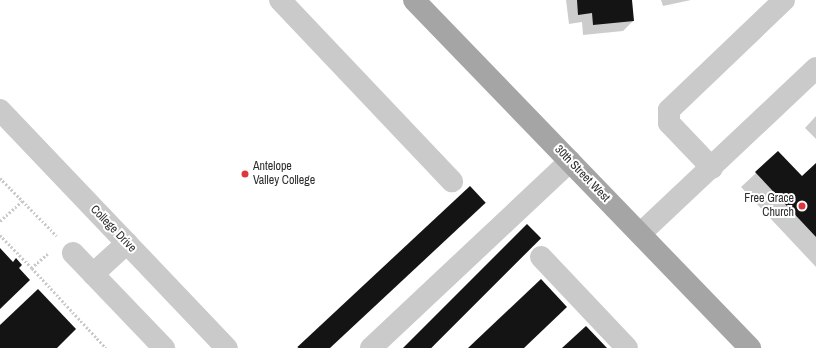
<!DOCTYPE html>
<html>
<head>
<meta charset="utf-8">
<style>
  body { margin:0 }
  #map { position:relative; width:816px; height:348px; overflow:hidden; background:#fff; font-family:"Archivo Narrow",sans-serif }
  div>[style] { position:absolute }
  .shadow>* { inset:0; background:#0003 }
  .building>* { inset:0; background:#141414; transform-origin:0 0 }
  .path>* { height:2.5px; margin-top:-1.25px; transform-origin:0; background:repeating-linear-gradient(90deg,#cacaca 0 2px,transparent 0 4px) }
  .minor>* { height:22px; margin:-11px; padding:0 11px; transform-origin:11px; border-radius:11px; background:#cacaca }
  .major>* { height:22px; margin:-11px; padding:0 11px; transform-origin:11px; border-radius:11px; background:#a5a5a5 }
  .dots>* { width:11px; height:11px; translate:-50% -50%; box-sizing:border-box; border:2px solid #fff; border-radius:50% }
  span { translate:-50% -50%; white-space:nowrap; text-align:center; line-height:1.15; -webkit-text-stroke:4px #fff; paint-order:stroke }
  .poi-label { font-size:12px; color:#2d2d2d }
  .left { translate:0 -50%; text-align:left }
  .right { translate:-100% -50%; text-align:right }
  .street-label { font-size:12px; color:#2d2d2d }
</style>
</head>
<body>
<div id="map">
  <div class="shadow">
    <div style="clip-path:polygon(566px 0,631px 0,633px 21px,623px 31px,583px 35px,582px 22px,569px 24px)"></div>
    <div style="clip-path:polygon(661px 0,691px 0,663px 6px)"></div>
    <div style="clip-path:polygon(816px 116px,816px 139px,805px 128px)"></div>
    <div style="clip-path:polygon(816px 164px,816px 267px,741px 187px,756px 173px,802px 178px)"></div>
  </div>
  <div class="building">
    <div style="clip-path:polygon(577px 0,632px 0,634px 21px,593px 25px,592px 13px,578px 15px)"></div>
    <div style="clip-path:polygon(778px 151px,802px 176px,816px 163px,816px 237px,755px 172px)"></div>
    <div style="left:470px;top:186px;width:23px;height:236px;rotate:47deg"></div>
    <div style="left:527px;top:224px;width:20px;height:180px;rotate:45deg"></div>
    <div style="clip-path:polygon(0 248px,13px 262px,16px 258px,22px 265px,19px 268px,30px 280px,0 309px)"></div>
    <div style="clip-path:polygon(541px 279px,567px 307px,524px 348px,468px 348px)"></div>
    <div style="clip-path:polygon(38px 289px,76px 329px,57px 348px,0 348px,0 325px)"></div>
    <div style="clip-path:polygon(586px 326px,607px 348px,562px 348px)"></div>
  </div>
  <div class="path">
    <div style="left:0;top:178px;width:81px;rotate:45.5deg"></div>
    <div style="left:0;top:221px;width:30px;rotate:-42deg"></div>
    <div style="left:0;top:235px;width:46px;rotate:45.9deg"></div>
    <div style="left:48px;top:254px;width:21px;rotate:139deg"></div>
    <div style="left:32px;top:268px;width:109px;rotate:47.2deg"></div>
  </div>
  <div class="minor">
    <div style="left:280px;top:0;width:250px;rotate:46.5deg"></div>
    <div style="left:0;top:110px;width:329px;rotate:46.4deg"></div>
    <div style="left:712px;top:168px;width:62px;rotate:-133.7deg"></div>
    <div style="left:669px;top:123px;width:13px;rotate:-90deg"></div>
    <div style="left:669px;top:110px;width:159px;rotate:-43.7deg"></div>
    <div style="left:640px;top:234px;width:242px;rotate:-43.3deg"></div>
    <div style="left:127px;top:243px;width:46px;rotate:137.6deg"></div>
    <div style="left:93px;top:274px;width:103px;rotate:46.2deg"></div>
    <div style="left:73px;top:253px;width:29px;rotate:46deg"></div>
    <div style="left:541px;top:257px;width:125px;rotate:46.6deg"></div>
    <div style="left:371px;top:348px;width:273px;rotate:-43.2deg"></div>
  </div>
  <div class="major">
    <div style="left:414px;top:0;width:484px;rotate:46deg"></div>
  </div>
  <div class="dots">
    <div style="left:245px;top:174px;background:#dd363b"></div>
    <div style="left:802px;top:206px;background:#dd363b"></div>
  </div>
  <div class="poi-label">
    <span class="left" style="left:253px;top:174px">Antelope<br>Valley College</span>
    <span class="right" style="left:794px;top:206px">Free Grace<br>Church</span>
  </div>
  <div class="street-label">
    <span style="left:582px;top:174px;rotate:46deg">30th Street West</span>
    <span style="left:113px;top:229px;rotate:46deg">College Drive</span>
  </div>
</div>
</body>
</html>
